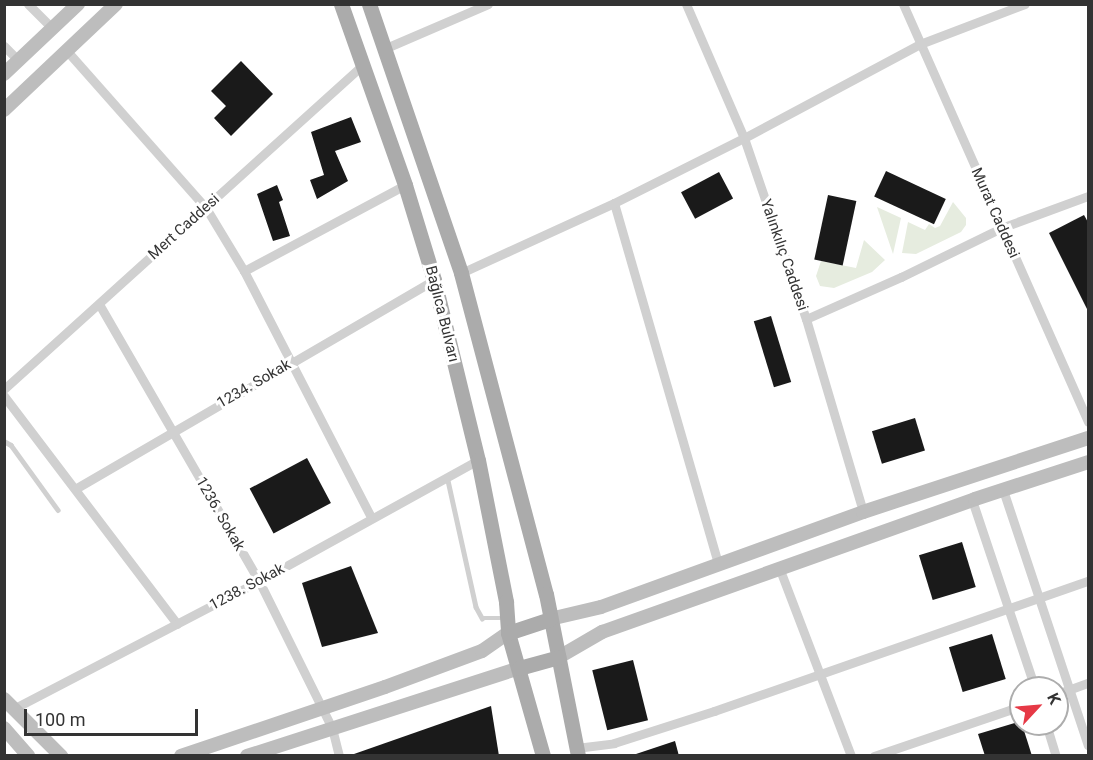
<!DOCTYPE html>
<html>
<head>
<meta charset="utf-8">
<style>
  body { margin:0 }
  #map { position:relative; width:1093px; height:760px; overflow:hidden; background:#fff; font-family:Roboto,sans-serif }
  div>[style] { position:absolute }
  .green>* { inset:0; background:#e6ecdf }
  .building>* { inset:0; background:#1a1a1a; transform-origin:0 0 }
  .service>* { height:4.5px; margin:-2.25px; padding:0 2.25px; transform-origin:2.25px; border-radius:2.25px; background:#d0d0d0 }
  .minor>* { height:9px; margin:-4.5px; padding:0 4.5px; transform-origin:4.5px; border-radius:4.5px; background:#d0d0d0 }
  .secondary>* { height:14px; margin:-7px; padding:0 7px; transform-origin:7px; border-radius:7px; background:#bdbdbd }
  .primary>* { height:15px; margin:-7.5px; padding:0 7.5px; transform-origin:7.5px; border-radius:7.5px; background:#ababab }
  span { translate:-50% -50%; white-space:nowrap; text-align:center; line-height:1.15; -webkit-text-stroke:6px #fff; paint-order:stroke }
  .street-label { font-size:15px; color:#333 }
  .frame { position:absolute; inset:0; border:6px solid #333; pointer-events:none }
  .north { position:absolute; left:1009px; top:676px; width:60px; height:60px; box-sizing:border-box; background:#fff; border:2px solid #adadad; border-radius:50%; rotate:64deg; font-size:16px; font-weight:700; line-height:24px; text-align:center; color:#333 }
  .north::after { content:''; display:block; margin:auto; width:21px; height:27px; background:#e63946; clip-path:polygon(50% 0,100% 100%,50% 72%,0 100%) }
  .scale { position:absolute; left:24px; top:709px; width:174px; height:27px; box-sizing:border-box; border:3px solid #333; border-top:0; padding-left:8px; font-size:18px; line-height:21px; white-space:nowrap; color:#333; -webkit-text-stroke:4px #fff; paint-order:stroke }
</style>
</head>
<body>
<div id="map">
  <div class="green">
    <div style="clip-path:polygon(953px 202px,966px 218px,966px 225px,961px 232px,916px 254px,902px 253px,908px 222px,925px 230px,929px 224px,935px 228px,940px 226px)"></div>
    <div style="clip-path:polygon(877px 207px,901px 218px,893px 254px)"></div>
    <div style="clip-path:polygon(864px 240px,885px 260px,872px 272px,834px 288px,820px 286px,816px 276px,821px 261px,856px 268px)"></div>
  </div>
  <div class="building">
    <div style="clip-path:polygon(241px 61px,273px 94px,231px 136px,214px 118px,226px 106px,211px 91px)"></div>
    <div style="clip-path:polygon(351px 117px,361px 142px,335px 151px,348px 181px,317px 199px,310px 180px,324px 175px,311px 132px)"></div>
    <div style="left:886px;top:171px;width:66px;height:28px;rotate:25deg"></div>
    <div style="left:719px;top:172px;width:30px;height:43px;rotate:62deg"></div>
    <div style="clip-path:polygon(277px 185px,283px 200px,279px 202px,290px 236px,273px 241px,257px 194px)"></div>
    <div style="left:828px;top:195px;width:29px;height:66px;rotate:12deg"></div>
    <div style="clip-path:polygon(1084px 215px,1089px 224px,1089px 313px,1049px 233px)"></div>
    <div style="left:771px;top:316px;width:69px;height:18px;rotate:73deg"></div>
    <div style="left:915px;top:418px;width:34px;height:45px;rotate:73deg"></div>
    <div style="left:307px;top:458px;width:51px;height:65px;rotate:62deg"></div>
    <div style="left:962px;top:542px;width:47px;height:45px;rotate:73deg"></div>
    <div style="clip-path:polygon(351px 566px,378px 633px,322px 647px,302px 583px)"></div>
    <div style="left:992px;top:634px;width:47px;height:45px;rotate:73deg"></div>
    <div style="left:633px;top:660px;width:62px;height:42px;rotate:76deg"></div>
    <div style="clip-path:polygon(491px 706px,499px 756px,354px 756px,354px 754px)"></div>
    <div style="clip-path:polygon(1021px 721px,1032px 756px,985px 756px,978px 734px)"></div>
    <div style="clip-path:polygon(675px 741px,679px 756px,636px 756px,636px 754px)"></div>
  </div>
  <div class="service">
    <div style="left:4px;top:441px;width:8px;rotate:30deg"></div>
    <div style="left:11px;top:445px;width:80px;rotate:54.1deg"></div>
    <div style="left:447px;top:476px;width:134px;rotate:77.5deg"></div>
    <div style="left:476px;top:607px;width:13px;rotate:61deg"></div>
    <div style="left:482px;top:618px;width:22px"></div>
  </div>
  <div class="minor">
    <div style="left:28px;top:4px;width:35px;rotate:45deg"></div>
    <div style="left:686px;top:4px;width:146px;rotate:66.6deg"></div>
    <div style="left:744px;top:138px;width:191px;rotate:71.1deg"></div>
    <div style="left:806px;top:319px;width:201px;rotate:73.5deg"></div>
    <div style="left:903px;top:4px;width:457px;rotate:66.1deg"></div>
    <div style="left:4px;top:46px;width:21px;rotate:45deg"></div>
    <div style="left:386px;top:48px;width:111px;rotate:-23.3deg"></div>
    <div style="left:67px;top:51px;width:210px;rotate:48.5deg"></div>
    <div style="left:206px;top:208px;width:74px;rotate:58.9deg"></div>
    <div style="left:244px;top:271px;width:277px;rotate:62.7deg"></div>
    <div style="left:614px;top:203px;width:376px;rotate:73.9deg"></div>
    <div style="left:244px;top:271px;width:183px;rotate:-28.1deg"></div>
    <div style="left:461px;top:273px;width:168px;rotate:-24.6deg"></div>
    <div style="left:614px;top:203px;width:145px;rotate:-26.6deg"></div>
    <div style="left:744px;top:138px;width:200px;rotate:-28.1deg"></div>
    <div style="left:920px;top:44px;width:112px;rotate:-20.9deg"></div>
    <div style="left:99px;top:304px;width:320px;rotate:60deg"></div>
    <div style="left:259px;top:581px;width:164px;rotate:63.6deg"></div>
    <div style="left:332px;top:728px;width:29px;rotate:76deg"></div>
    <div style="left:806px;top:319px;width:104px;rotate:-23.9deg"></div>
    <div style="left:901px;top:277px;width:111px;rotate:-26.1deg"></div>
    <div style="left:1001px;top:228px;width:93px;rotate:-20.2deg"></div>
    <div style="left:4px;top:389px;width:484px;rotate:-42.1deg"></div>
    <div style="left:4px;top:396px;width:286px;rotate:52.8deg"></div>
    <div style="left:75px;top:489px;width:415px;rotate:-30.2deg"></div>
    <div style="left:1003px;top:490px;width:269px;rotate:71.6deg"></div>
    <div style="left:972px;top:500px;width:198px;rotate:71.5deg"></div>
    <div style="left:780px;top:570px;width:199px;rotate:69.1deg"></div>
    <div style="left:1057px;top:694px;width:33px;rotate:-20deg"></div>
    <div style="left:13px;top:709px;width:277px;rotate:-27.5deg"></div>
    <div style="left:259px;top:581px;width:250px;rotate:-28.9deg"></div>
    <div style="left:1046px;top:724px;width:34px;rotate:73deg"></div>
    <div style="left:576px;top:748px;width:38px;rotate:-7deg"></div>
    <div style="left:614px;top:743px;width:105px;rotate:-17.7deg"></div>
    <div style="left:714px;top:711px;width:396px;rotate:-19.2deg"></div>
    <div style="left:874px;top:756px;width:155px;rotate:-18.8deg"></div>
  </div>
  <div class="secondary">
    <div style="left:4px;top:74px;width:102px;rotate:-43.4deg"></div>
    <div style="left:4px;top:110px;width:154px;rotate:-43.4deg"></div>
    <div style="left:550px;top:619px;width:52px;rotate:-13.2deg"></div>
    <div style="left:601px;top:607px;width:279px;rotate:-19.9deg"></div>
    <div style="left:863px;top:512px;width:237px;rotate:-18.2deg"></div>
    <div style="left:559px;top:657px;width:50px;rotate:-30.2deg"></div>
    <div style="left:602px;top:632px;width:396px;rotate:-19.6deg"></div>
    <div style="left:975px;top:499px;width:119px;rotate:-18.1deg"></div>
    <div style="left:4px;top:699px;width:81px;rotate:45deg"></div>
    <div style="left:4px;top:728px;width:37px;rotate:49deg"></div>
    <div style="left:181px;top:756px;width:215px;rotate:-18.7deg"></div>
    <div style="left:385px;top:687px;width:103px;rotate:-20.4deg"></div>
    <div style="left:482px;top:651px;width:32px;rotate:-35deg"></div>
    <div style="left:247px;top:756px;width:286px;rotate:-17.9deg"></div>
  </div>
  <div class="primary">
    <div style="left:341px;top:4px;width:192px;rotate:70.5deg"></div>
    <div style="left:405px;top:185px;width:99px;rotate:73deg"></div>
    <div style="left:434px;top:280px;width:185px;rotate:76.3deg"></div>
    <div style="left:478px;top:460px;width:145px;rotate:78.8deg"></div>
    <div style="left:506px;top:602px;width:31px;rotate:86deg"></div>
    <div style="left:508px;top:633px;width:128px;rotate:74.1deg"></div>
    <div style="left:369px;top:4px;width:284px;rotate:71.1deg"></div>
    <div style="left:461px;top:273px;width:332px;rotate:75.2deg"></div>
    <div style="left:546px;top:594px;width:165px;rotate:78.8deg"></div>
    <div style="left:508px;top:633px;width:44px;rotate:-18.4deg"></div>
    <div style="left:519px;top:668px;width:41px;rotate:-15.4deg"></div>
  </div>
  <div class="street-label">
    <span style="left:995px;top:213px;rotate:66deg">Murat Caddesi</span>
    <span style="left:184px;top:227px;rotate:-42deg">Mert Caddesi</span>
    <span style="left:784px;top:255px;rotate:71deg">Yalınkılıç Caddesi</span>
    <span style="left:442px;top:314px;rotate:76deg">Bağlıca Bulvarı</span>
    <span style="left:254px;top:384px;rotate:-30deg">1234. Sokak</span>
    <span style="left:220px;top:514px;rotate:60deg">1236. Sokak</span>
    <span style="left:247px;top:587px;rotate:-28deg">1238. Sokak</span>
  </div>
  <div class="frame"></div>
  <div class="north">K</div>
  <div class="scale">100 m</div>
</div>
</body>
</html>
